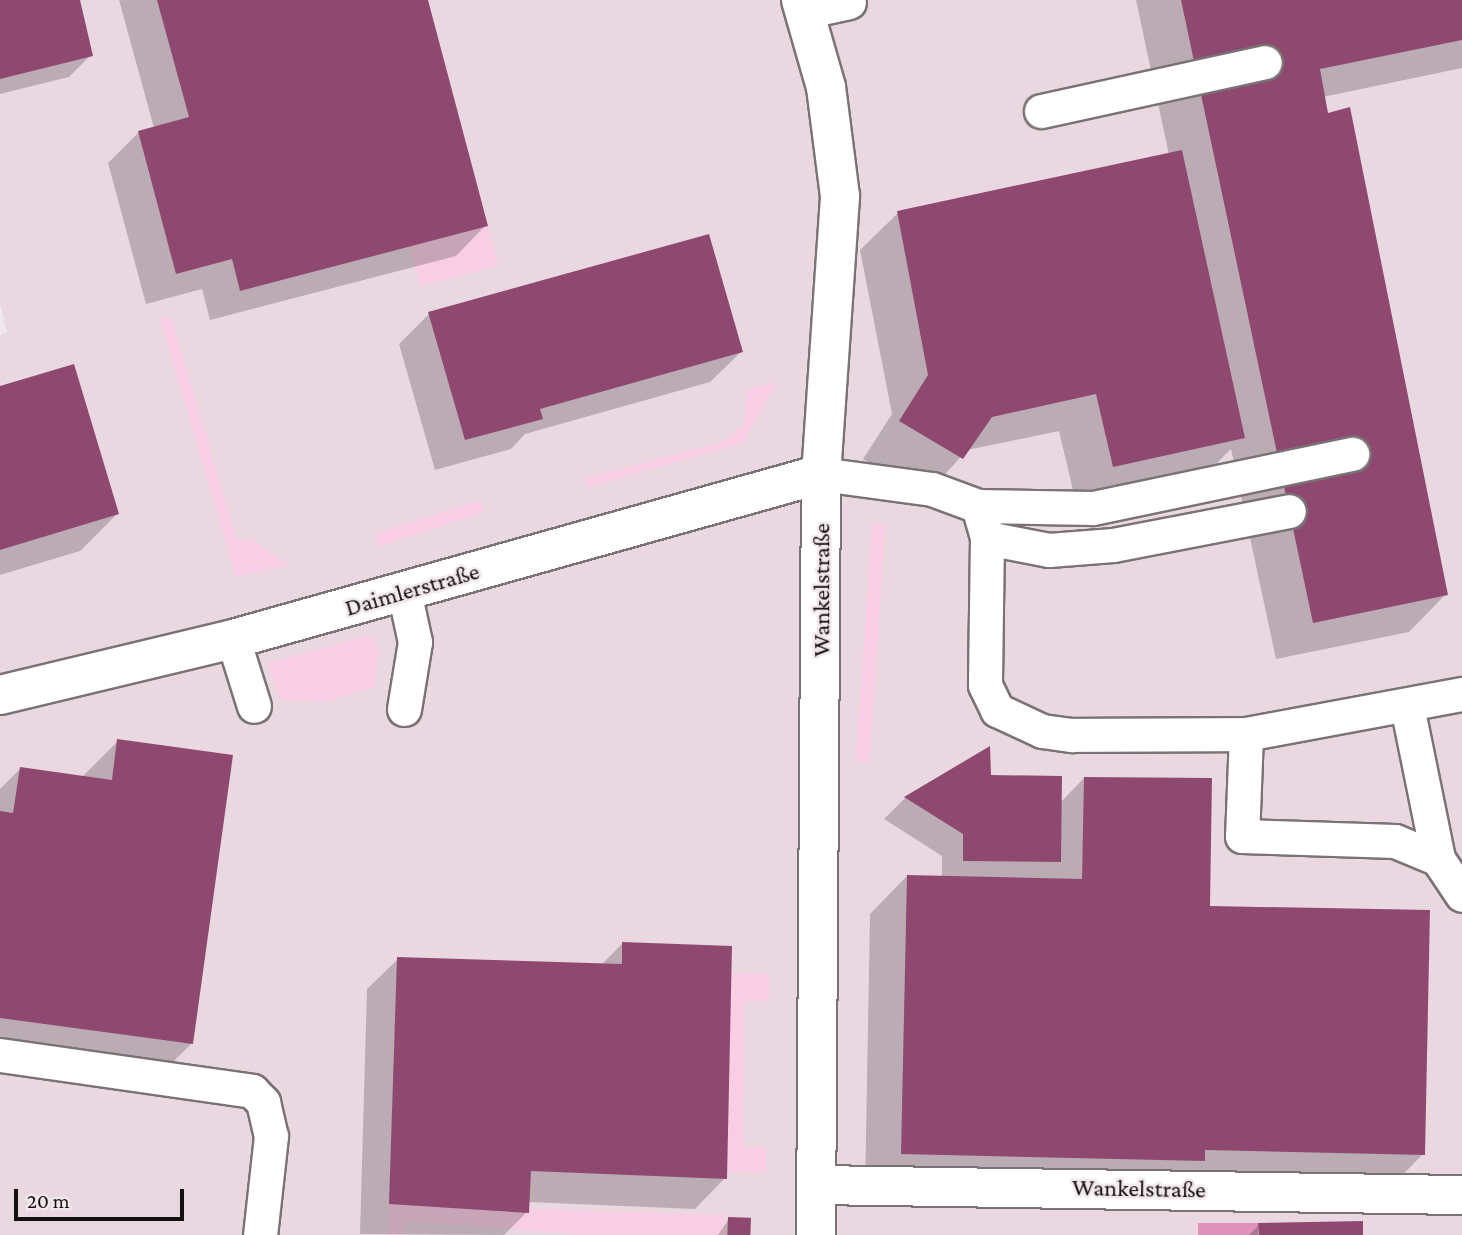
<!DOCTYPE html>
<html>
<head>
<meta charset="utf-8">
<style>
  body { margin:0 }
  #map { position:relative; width:1462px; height:1235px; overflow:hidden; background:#f1e7ec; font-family:"Crimson Pro",serif }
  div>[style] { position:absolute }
  .built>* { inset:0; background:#ead8e1 }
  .green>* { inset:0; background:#f9cee4; transform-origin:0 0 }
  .forest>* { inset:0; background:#df91bb; transform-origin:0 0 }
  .shadow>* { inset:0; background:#0003 }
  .building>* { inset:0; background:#8f4971; transform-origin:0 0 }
  .roads { filter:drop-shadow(2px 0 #7a7276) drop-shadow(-2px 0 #7a7276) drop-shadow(0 2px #7a7276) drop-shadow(0 -2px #7a7276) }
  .service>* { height:33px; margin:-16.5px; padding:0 16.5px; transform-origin:16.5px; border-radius:16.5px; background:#fff }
  .minor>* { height:38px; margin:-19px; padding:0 19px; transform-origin:19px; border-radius:19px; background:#fff }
  .tertiary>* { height:38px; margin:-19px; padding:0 19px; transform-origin:19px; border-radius:19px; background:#fff }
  span { translate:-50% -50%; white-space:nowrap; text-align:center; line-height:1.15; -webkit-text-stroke:5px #f1e7ec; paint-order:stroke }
  .street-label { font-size:24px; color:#131012 }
  .scale { position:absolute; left:14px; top:1189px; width:170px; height:32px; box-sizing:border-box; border:4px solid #131012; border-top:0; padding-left:9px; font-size:21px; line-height:24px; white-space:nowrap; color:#131012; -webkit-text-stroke:5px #f1e7ec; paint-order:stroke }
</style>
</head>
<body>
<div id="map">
  <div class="built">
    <div style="clip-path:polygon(0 0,1462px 0,1462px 1235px,0 1235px,0 335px,7px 332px,0 304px)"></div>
  </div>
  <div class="green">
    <div style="left:488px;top:226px;width:41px;height:81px;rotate:75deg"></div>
    <div style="clip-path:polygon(171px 316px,237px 540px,253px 540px,288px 565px,236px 577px,160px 319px)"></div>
    <div style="clip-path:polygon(778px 381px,743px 443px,586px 488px,586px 478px,725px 441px,744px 424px,747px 389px)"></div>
    <div style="left:480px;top:500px;width:13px;height:111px;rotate:72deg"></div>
    <div style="left:872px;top:523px;width:14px;height:239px;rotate:4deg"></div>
    <div style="clip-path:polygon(370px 635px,379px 649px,375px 687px,324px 702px,280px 700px,268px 663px)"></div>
    <div style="clip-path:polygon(731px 973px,769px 973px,769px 1001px,744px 1001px,743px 1147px,766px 1147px,766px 1173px,728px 1172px)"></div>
    <div style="clip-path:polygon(389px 1204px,725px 1215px,724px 1235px,587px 1235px,405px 1221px,403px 1235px,387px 1235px)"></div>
  </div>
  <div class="forest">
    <div style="left:1198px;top:1223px;width:60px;height:12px"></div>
  </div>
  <div class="shadow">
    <div style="clip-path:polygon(0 0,78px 0,91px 55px,69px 77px,0 94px)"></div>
    <div style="clip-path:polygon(119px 0,426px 0,486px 225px,456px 256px,210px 320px,202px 289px,146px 304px,108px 163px,139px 132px,154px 128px)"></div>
    <div style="clip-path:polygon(1136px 0,1462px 0,1462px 68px,1323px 97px,1446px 594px,1409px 632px,1276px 659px,1231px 449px,1205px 475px,1076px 503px,1059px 431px,967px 450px,925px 496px,863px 459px,892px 414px,860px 250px,898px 213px,1169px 155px)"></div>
    <div style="clip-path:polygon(429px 314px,741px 352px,710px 382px,525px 434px,511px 449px,435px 470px,399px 344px)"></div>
    <div style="clip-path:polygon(0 387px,117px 514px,80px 551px,0 575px)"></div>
    <div style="clip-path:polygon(118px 741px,192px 1043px,154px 1081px,0 1060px,0 789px,20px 769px,82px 777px)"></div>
    <div style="clip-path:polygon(988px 749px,989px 777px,1060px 803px,1084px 778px,1208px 908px,1423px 1154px,1386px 1192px,865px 1191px,870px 914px,907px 876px,942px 877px,942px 856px,884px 819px,905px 798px)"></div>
    <div style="clip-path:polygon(623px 943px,725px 1178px,695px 1209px,527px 1202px,527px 1212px,504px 1235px,360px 1234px,367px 989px,398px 959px,601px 965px)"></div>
    <div style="clip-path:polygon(729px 1219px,748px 1235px,718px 1235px)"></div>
    <div style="clip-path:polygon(1259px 1225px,1361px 1235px,1249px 1235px)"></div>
  </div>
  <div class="building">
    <div style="clip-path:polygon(0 0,80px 0,93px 56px,0 79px)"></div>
    <div style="clip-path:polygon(157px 0,428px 0,488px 226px,240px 291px,232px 259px,176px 274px,138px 131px,189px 117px)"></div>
    <div style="clip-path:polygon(1181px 0,1462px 0,1462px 40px,1320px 69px,1328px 113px,1350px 107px,1448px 595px,1313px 623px)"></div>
    <div style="clip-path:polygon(1182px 150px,1245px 438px,1113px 467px,1096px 394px,992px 417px,963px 459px,899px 421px,928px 375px,897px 211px)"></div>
    <div style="clip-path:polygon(709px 234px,743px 352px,540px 409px,543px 419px,465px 440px,428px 312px)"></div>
    <div style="clip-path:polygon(74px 364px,119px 514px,0 550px,0 386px)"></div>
    <div style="clip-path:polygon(117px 739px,233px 755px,193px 1044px,0 1018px,0 811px,13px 813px,20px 767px,112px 780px)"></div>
    <div style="clip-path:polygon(990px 746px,991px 775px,1062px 776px,1061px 862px,963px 861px,963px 834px,904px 797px)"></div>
    <div style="clip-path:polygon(1084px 777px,1212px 778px,1210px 906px,1430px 910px,1425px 1155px,1205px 1150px,1205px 1161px,901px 1154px,907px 875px,1082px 879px)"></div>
    <div style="clip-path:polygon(622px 942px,732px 946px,727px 1179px,531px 1171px,529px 1213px,389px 1204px,397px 957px,622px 964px)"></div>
    <div style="left:728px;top:1217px;width:23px;height:18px;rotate:2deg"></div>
    <div style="clip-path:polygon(1363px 1221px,1363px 1235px,1259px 1235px,1258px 1223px)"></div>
  </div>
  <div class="roads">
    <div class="service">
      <div style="left:804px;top:12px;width:46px;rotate:-12.5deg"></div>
      <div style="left:1041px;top:111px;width:229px;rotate:-12.3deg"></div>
      <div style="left:821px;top:474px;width:112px;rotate:7.7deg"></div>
      <div style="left:932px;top:489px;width:49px;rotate:20.3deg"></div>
      <div style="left:978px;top:506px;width:33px;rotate:74deg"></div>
      <div style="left:987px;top:538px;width:147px;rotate:90.8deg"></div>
      <div style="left:985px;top:685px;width:28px;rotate:64deg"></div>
      <div style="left:997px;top:710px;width:50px;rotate:25deg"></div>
      <div style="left:1042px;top:731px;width:30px;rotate:8deg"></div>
      <div style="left:1072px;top:735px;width:174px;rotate:-0.3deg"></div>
      <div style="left:1246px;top:734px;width:102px;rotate:92.2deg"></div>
      <div style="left:1242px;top:836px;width:153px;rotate:1.9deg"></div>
      <div style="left:1395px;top:841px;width:47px;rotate:22.7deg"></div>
      <div style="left:1438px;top:859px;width:43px;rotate:56.3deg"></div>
      <div style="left:978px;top:506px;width:115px;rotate:1deg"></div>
      <div style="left:1093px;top:508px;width:265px;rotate:-11.8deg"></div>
      <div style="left:987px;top:538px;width:63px;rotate:11deg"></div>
      <div style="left:1049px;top:550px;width:64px;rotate:-4.5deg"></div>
      <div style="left:1113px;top:545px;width:179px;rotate:-10.9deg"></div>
      <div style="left:233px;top:639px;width:70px;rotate:72.6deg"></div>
      <div style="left:1407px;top:706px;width:156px;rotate:78.5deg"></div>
      <div style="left:404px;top:709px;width:68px;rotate:-80.7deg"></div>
      <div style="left:415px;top:642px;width:52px;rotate:-102.2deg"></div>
      <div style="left:1246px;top:734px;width:220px;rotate:-10.5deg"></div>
      <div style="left:0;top:1055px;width:255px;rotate:8.1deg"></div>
      <div style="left:252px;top:1091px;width:16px;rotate:45deg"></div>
      <div style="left:263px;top:1102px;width:35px;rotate:77deg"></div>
      <div style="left:271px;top:1136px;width:100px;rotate:96.3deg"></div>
    </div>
    <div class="minor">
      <div style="left:0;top:695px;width:240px;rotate:-13.5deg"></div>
      <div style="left:233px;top:639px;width:611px;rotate:-15.67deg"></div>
      <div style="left:816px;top:1185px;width:646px;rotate:0.89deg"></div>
    </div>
    <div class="tertiary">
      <div style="left:801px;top:0;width:91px;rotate:74deg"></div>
      <div style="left:826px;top:87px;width:111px;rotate:82.7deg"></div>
      <div style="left:840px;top:197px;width:278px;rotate:93.9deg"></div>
      <div style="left:821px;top:474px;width:761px;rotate:90.38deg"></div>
    </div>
  </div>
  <div class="street-label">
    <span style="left:412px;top:589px;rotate:-16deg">Daimlerstraße</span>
    <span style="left:821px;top:590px;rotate:-90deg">Wankelstraße</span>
    <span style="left:1139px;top:1188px;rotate:1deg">Wankelstraße</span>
  </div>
  <div class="scale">20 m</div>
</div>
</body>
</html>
